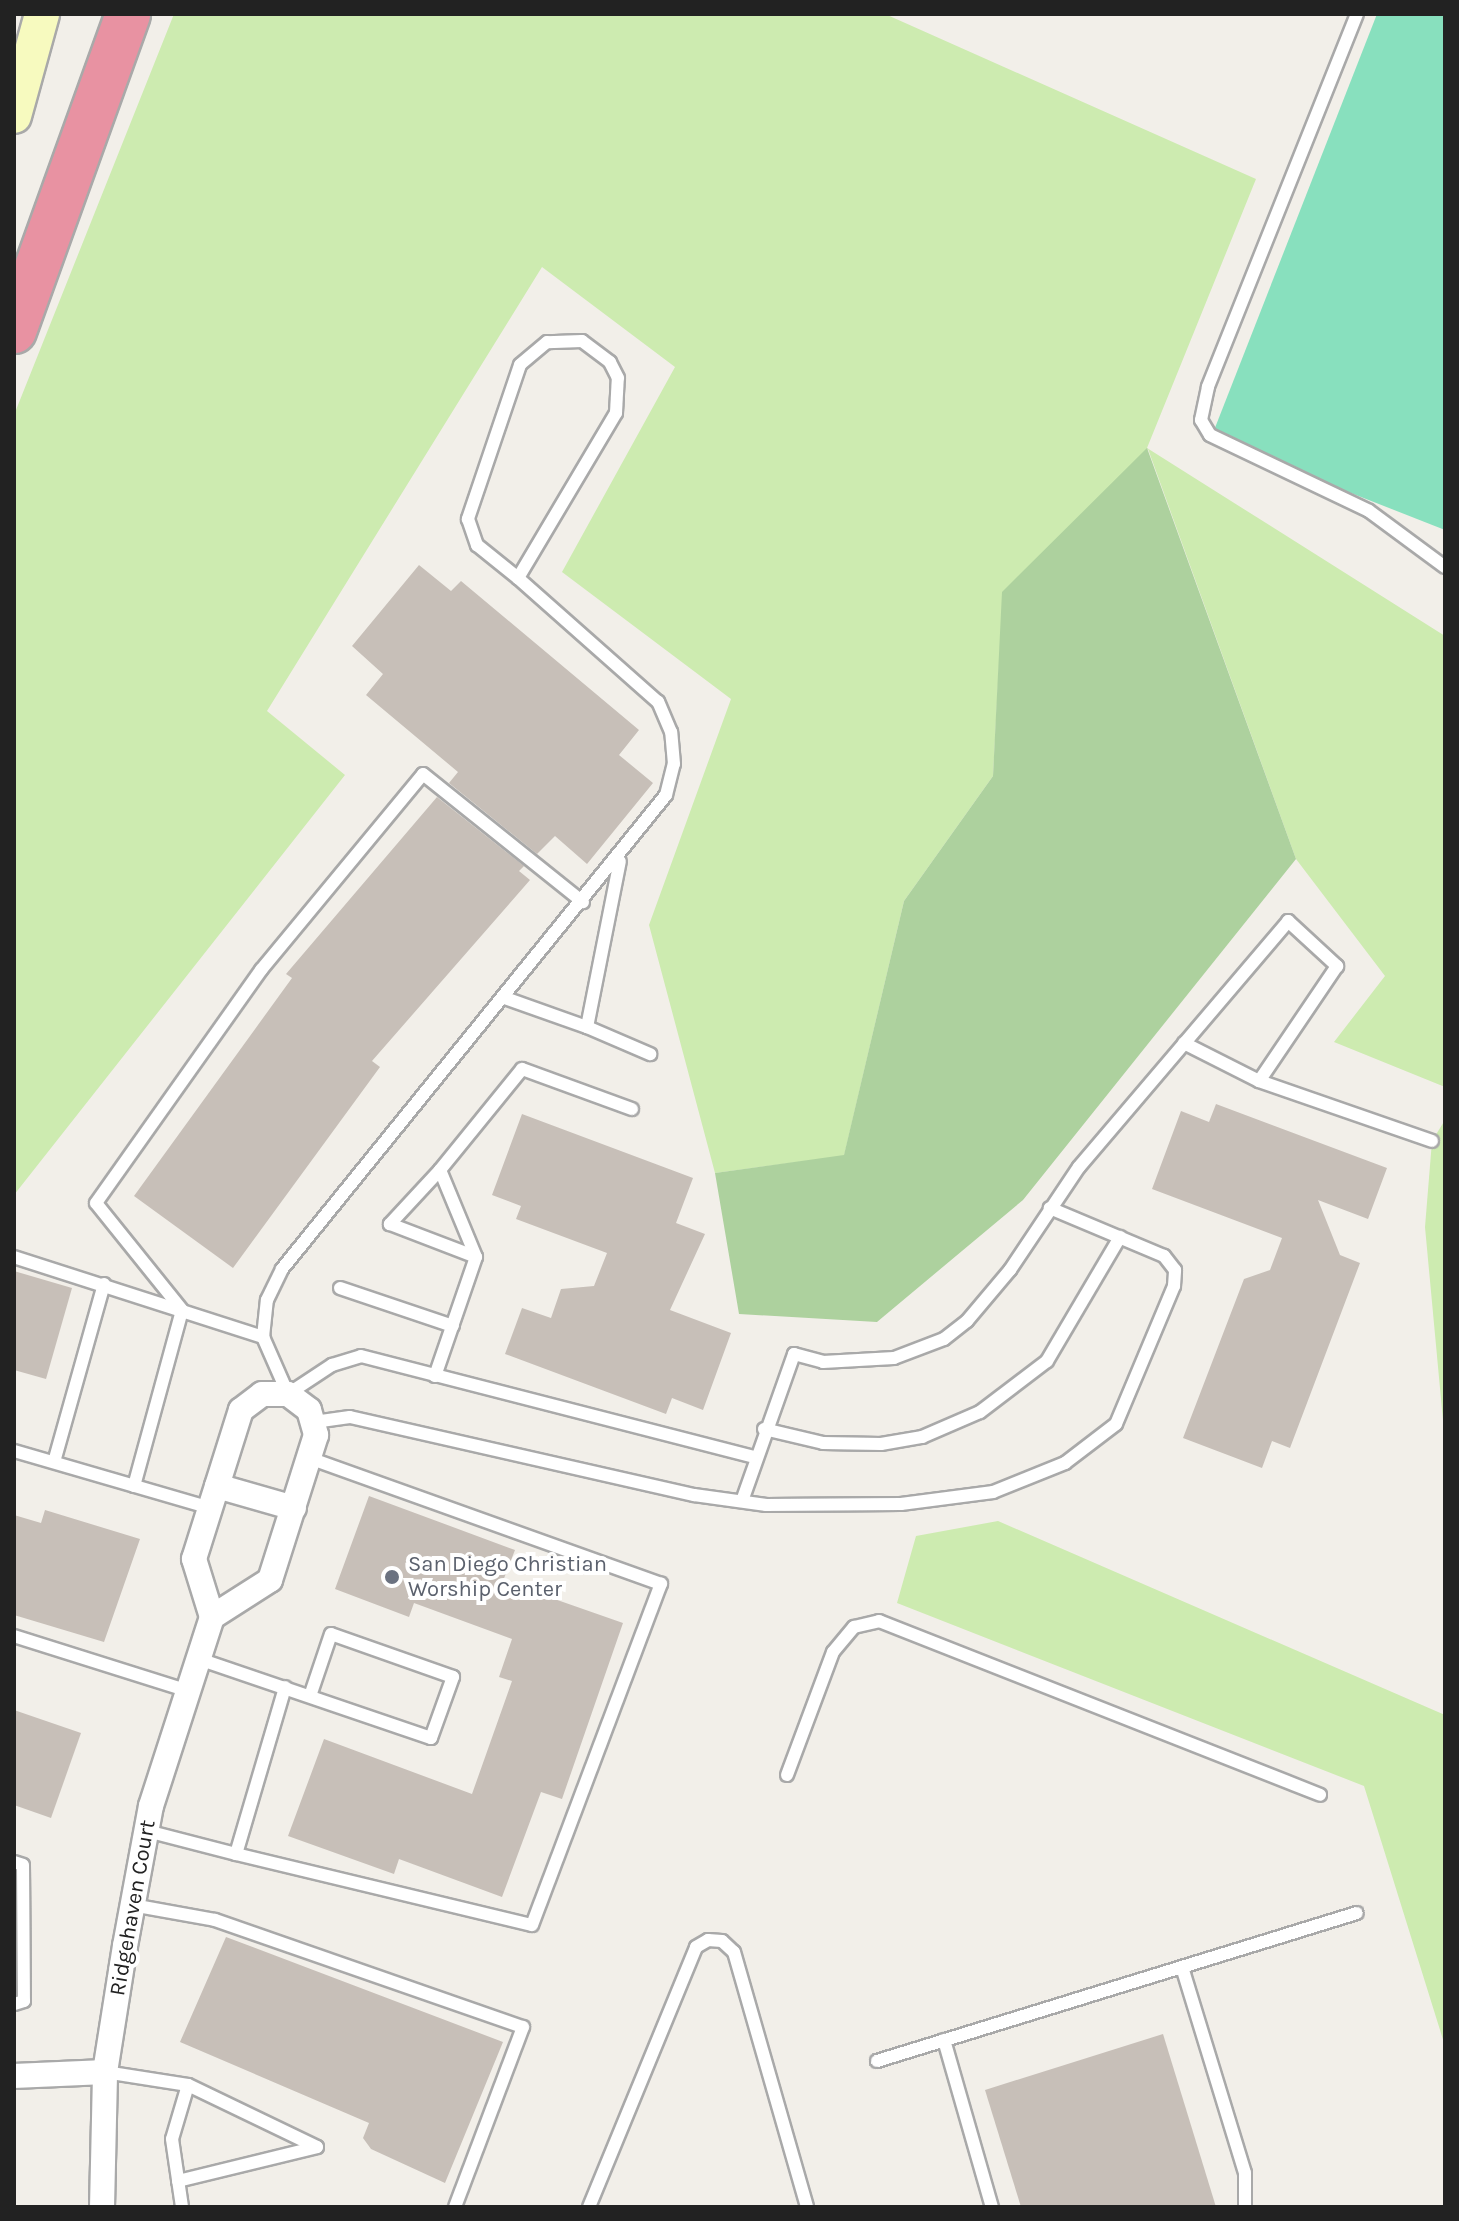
<!DOCTYPE html>
<html>
<head>
<meta charset="utf-8">
<style>
  body { margin:0 }
  #map { position:relative; width:1459px; height:2221px; overflow:hidden; background:#f2efe9; font-family:Karla,sans-serif }
  div>[style] { position:absolute }
  .grass>* { inset:0; background:#cdebb0 }
  .forest>* { inset:0; background:#add19e }
  .pitch>* { inset:0; background:#88e0be }
  .building>* { inset:0; background:#c7bfb8 }
  .roads { filter:drop-shadow(2px 0 #a9a9a9) drop-shadow(-2px 0 #a9a9a9) drop-shadow(0 2px #a9a9a9) drop-shadow(0 -2px #a9a9a9) }
  .lane>* { height:12px; margin:-6px; padding:0 6px; transform-origin:6px; border-radius:6px; background:#fff }
  .street>* { height:24px; margin:-12px; padding:0 12px; transform-origin:12px; border-radius:12px; background:#fff }
  .secondary>* { height:34px; margin:-17px; padding:0 17px; transform-origin:17px; border-radius:17px; background:#f7fabf }
  .highway>* { height:44px; margin:-22px; padding:0 22px; transform-origin:22px; border-radius:22px; background:#e892a2 }
  .dots>* { width:22px; height:22px; translate:-50% -50%; box-sizing:border-box; border:4px solid #fff; border-radius:50% }
  span { translate:-50% -50%; white-space:nowrap; text-align:center; line-height:1.15; -webkit-text-stroke:8px #fff; paint-order:stroke }
  .worship-label { font-size:22px; color:#5b616d }
  .left { translate:0 -50%; text-align:left }
  .street-label { font-size:22px; color:#222 }
  .frame { position:absolute; inset:0; border:16px solid #222; pointer-events:none }
</style>
</head>
<body>
<div id="map">
  <div class="grass">
    <div style="clip-path:polygon(174px 14px,885px 14px,1256px 179px,1147px 448px,1445px 636px,1445px 1087px,1334px 1042px,1385px 976px,1296px 859px,1148px 449px,1003px 592px,993px 776px,904px 901px,844px 1156px,715px 1173px,649px 925px,731px 699px,562px 572px,675px 367px,542px 267px,267px 711px,345px 775px,14px 1195px,14px 415px)"></div>
    <div style="clip-path:polygon(1445px 1120px,1445px 1442px,1425px 1227px,1432px 1141px)"></div>
    <div style="clip-path:polygon(998px 1521px,1445px 1715px,1445px 2046px,1364px 1786px,897px 1603px,916px 1536px)"></div>
  </div>
  <div class="forest">
    <div style="clip-path:polygon(1147px 448px,1296px 859px,1023px 1200px,877px 1322px,739px 1314px,715px 1173px,844px 1155px,904px 901px,993px 776px,1002px 592px)"></div>
  </div>
  <div class="pitch">
    <div style="clip-path:polygon(1377px 14px,1445px 14px,1445px 530px,1211px 438px)"></div>
  </div>
  <div class="building">
    <div style="clip-path:polygon(419px 565px,451px 591px,461px 581px,639px 730px,619px 755px,653px 783px,587px 864px,555px 836px,537px 854px,449px 783px,458px 772px,366px 695px,383px 674px,352px 646px)"></div>
    <div style="clip-path:polygon(437px 797px,524px 866px,519px 871px,530px 880px,372px 1061px,380px 1067px,233px 1268px,134px 1196px,292px 978px,286px 974px)"></div>
    <div style="clip-path:polygon(1216px 1104px,1387px 1168px,1368px 1219px,1318px 1200px,1340px 1255px,1360px 1263px,1290px 1448px,1272px 1441px,1262px 1468px,1183px 1438px,1244px 1279px,1270px 1270px,1282px 1238px,1152px 1189px,1181px 1111px,1209px 1122px)"></div>
    <div style="clip-path:polygon(522px 1114px,693px 1178px,676px 1223px,705px 1234px,670px 1310px,731px 1333px,703px 1410px,672px 1398px,666px 1414px,505px 1354px,522px 1308px,551px 1318px,561px 1289px,594px 1286px,607px 1253px,516px 1219px,521px 1206px,492px 1195px)"></div>
    <div style="clip-path:polygon(14px 1271px,72px 1288px,46px 1379px,14px 1370px)"></div>
    <div style="clip-path:polygon(369px 1496px,515px 1550px,503px 1581px,623px 1623px,562px 1799px,541px 1792px,502px 1897px,399px 1859px,394px 1874px,288px 1836px,324px 1739px,472px 1794px,512px 1681px,499px 1677px,512px 1639px,414px 1603px,409px 1617px,335px 1589px)"></div>
    <div style="clip-path:polygon(45px 1510px,140px 1539px,104px 1642px,14px 1615px,14px 1515px,41px 1523px)"></div>
    <div style="clip-path:polygon(14px 1710px,81px 1733px,51px 1818px,14px 1805px)"></div>
    <div style="clip-path:polygon(226px 1937px,503px 2042px,445px 2183px,371px 2149px,363px 2138px,369px 2123px,180px 2042px)"></div>
    <div style="clip-path:polygon(1163px 2034px,1216px 2207px,1021px 2207px,985px 2090px)"></div>
  </div>
  <div class="roads">
    <div class="lane">
      <div style="left:1357px;top:14px;width:402px;rotate:111.8deg"></div>
      <div style="left:1208px;top:387px;width:34px;rotate:102deg"></div>
      <div style="left:1201px;top:420px;width:17px;rotate:59deg"></div>
      <div style="left:1210px;top:435px;width:176px;rotate:25.5deg"></div>
      <div style="left:1369px;top:511px;width:94px;rotate:36.4deg"></div>
      <div style="left:505px;top:998px;width:87px;rotate:19.5deg"></div>
      <div style="left:587px;top:1027px;width:169px;rotate:-78.8deg"></div>
      <div style="left:587px;top:1027px;width:69px;rotate:23.2deg"></div>
      <div style="left:1184px;top:1043px;width:84px;rotate:26.9deg"></div>
      <div style="left:1259px;top:1081px;width:183px;rotate:19.1deg"></div>
      <div style="left:440px;top:1170px;width:74px;rotate:132.8deg"></div>
      <div style="left:390px;top:1224px;width:92px;rotate:21deg"></div>
      <div style="left:14px;top:1257px;width:262px;rotate:17.8deg"></div>
      <div style="left:263px;top:1337px;width:62px;rotate:66.3deg"></div>
      <div style="left:288px;top:1394px;width:53px;rotate:-33.4deg"></div>
      <div style="left:332px;top:1365px;width:30px;rotate:-17deg"></div>
      <div style="left:361px;top:1356px;width:405px;rotate:14.4deg"></div>
      <div style="left:340px;top:1288px;width:119px;rotate:18.6deg"></div>
      <div style="left:263px;top:1337px;width:37px;rotate:-84deg"></div>
      <div style="left:267px;top:1300px;width:34px;rotate:-64deg"></div>
      <div style="left:282px;top:1269px;width:610px;rotate:-50.99deg"></div>
      <div style="left:666px;top:795px;width:32px;rotate:-76deg"></div>
      <div style="left:674px;top:764px;width:32px;rotate:-95deg"></div>
      <div style="left:671px;top:732px;width:33px;rotate:-113deg"></div>
      <div style="left:658px;top:702px;width:187px;rotate:-138.5deg"></div>
      <div style="left:518px;top:578px;width:192px;rotate:-59.3deg"></div>
      <div style="left:616px;top:413px;width:35px;rotate:-87deg"></div>
      <div style="left:618px;top:378px;width:18px;rotate:-117deg"></div>
      <div style="left:610px;top:362px;width:35px;rotate:-143deg"></div>
      <div style="left:582px;top:341px;width:35px;rotate:178deg"></div>
      <div style="left:547px;top:342px;width:35px;rotate:140deg"></div>
      <div style="left:520px;top:365px;width:163px;rotate:108.7deg"></div>
      <div style="left:468px;top:519px;width:28px;rotate:71deg"></div>
      <div style="left:477px;top:545px;width:53px;rotate:38.8deg"></div>
      <div style="left:435px;top:1376px;width:126px;rotate:-71deg"></div>
      <div style="left:476px;top:1257px;width:94px;rotate:-112.5deg"></div>
      <div style="left:440px;top:1170px;width:130px;rotate:-50.9deg"></div>
      <div style="left:522px;top:1069px;width:117px;rotate:20deg"></div>
      <div style="left:314px;top:1422px;width:36px;rotate:-8deg"></div>
      <div style="left:350px;top:1417px;width:353px;rotate:12.8deg"></div>
      <div style="left:694px;top:1495px;width:73px;rotate:7.9deg"></div>
      <div style="left:766px;top:1505px;width:135px;rotate:-0.4deg"></div>
      <div style="left:901px;top:1504px;width:93px;rotate:-7.4deg"></div>
      <div style="left:993px;top:1492px;width:78px;rotate:-21.9deg"></div>
      <div style="left:1065px;top:1463px;width:64px;rotate:-37.4deg"></div>
      <div style="left:1116px;top:1424px;width:150px;rotate:-67.2deg"></div>
      <div style="left:1174px;top:1286px;width:16px;rotate:-86deg"></div>
      <div style="left:1175px;top:1270px;width:18px;rotate:-128deg"></div>
      <div style="left:1164px;top:1256px;width:124px;rotate:-157.2deg"></div>
      <div style="left:764px;top:1429px;width:61px;rotate:13.3deg"></div>
      <div style="left:823px;top:1443px;width:58px;rotate:1deg"></div>
      <div style="left:881px;top:1444px;width:42px;rotate:-9.7deg"></div>
      <div style="left:922px;top:1437px;width:63px;rotate:-23.3deg"></div>
      <div style="left:980px;top:1412px;width:84px;rotate:-37.3deg"></div>
      <div style="left:1047px;top:1361px;width:144px;rotate:-59.5deg"></div>
      <div style="left:14px;top:1451px;width:204px;rotate:16.2deg"></div>
      <div style="left:54px;top:1462px;width:185px;rotate:-74.3deg"></div>
      <div style="left:134px;top:1486px;width:182px;rotate:-74.7deg"></div>
      <div style="left:182px;top:1310px;width:137px;rotate:-128.8deg"></div>
      <div style="left:96px;top:1203px;width:286px;rotate:-54.7deg"></div>
      <div style="left:261px;top:970px;width:254px;rotate:-50.4deg"></div>
      <div style="left:423px;top:774px;width:205px;rotate:38.7deg"></div>
      <div style="left:742px;top:1501px;width:156px;rotate:-70.5deg"></div>
      <div style="left:794px;top:1354px;width:30px;rotate:15deg"></div>
      <div style="left:823px;top:1362px;width:71px;rotate:-3.2deg"></div>
      <div style="left:894px;top:1358px;width:53px;rotate:-20.8deg"></div>
      <div style="left:944px;top:1339px;width:29px;rotate:-38deg"></div>
      <div style="left:967px;top:1321px;width:67px;rotate:-49.9deg"></div>
      <div style="left:1010px;top:1270px;width:124px;rotate:-56.2deg"></div>
      <div style="left:1079px;top:1167px;width:323px;rotate:-49.6deg"></div>
      <div style="left:1288px;top:921px;width:67px;rotate:42.6deg"></div>
      <div style="left:1337px;top:966px;width:139px;rotate:124.1deg"></div>
      <div style="left:14px;top:1636px;width:182px;rotate:17.5deg"></div>
      <div style="left:199px;top:1659px;width:245px;rotate:18.8deg"></div>
      <div style="left:431px;top:1738px;width:65px;rotate:-70.2deg"></div>
      <div style="left:453px;top:1677px;width:129px;rotate:-160.6deg"></div>
      <div style="left:331px;top:1634px;width:65px;rotate:108.7deg"></div>
      <div style="left:787px;top:1775px;width:131px;rotate:-69.5deg"></div>
      <div style="left:833px;top:1652px;width:33px;rotate:-50deg"></div>
      <div style="left:854px;top:1627px;width:26px;rotate:-13deg"></div>
      <div style="left:879px;top:1621px;width:474px;rotate:21.5deg"></div>
      <div style="left:147px;top:1831px;width:92px;rotate:14.5deg"></div>
      <div style="left:236px;top:1854px;width:174px;rotate:-73.6deg"></div>
      <div style="left:236px;top:1854px;width:304px;rotate:13.5deg"></div>
      <div style="left:532px;top:1925px;width:365px;rotate:-69.3deg"></div>
      <div style="left:661px;top:1584px;width:374px;rotate:-160.3deg"></div>
      <div style="left:14px;top:1862px;width:9px;rotate:18deg"></div>
      <div style="left:23px;top:1865px;width:136px;rotate:89.6deg"></div>
      <div style="left:24px;top:2001px;width:10px;rotate:163deg"></div>
      <div style="left:132px;top:1905px;width:84px;rotate:10.2deg"></div>
      <div style="left:215px;top:1920px;width:326px;rotate:19.2deg"></div>
      <div style="left:523px;top:2027px;width:192px;rotate:110.7deg"></div>
      <div style="left:1182px;top:1967px;width:215px;rotate:73deg"></div>
      <div style="left:1245px;top:2173px;width:34px;rotate:90deg"></div>
      <div style="left:944px;top:2040px;width:174px;rotate:74deg"></div>
      <div style="left:877px;top:2061px;width:502px;rotate:-17.14deg"></div>
      <div style="left:105px;top:2072px;width:84px;rotate:8.9deg"></div>
      <div style="left:188px;top:2085px;width:56px;rotate:106.5deg"></div>
      <div style="left:172px;top:2139px;width:69px;rotate:81.6deg"></div>
      <div style="left:178px;top:2181px;width:143px;rotate:-13.7deg"></div>
      <div style="left:317px;top:2147px;width:143px;rotate:-154.3deg"></div>
      <div style="left:589px;top:2207px;width:281px;rotate:-67.6deg"></div>
      <div style="left:696px;top:1947px;width:14px;rotate:-30deg"></div>
      <div style="left:708px;top:1940px;width:14px;rotate:4deg"></div>
      <div style="left:722px;top:1941px;width:16px;rotate:43deg"></div>
      <div style="left:734px;top:1952px;width:265px;rotate:74deg"></div>
    </div>
    <div class="street">
      <div style="left:217px;top:1486px;width:80px;rotate:15.9deg"></div>
      <div style="left:14px;top:2076px;width:91px;rotate:-2.5deg"></div>
      <div style="left:102px;top:2207px;width:135px;rotate:-88.7deg"></div>
      <div style="left:105px;top:2072px;width:128px;rotate:-81deg"></div>
      <div style="left:125px;top:1946px;width:142px;rotate:-79.5deg"></div>
      <div style="left:151px;top:1806px;width:199px;rotate:-72.1deg"></div>
      <div style="left:212px;top:1617px;width:61px;rotate:-107.2deg"></div>
      <div style="left:194px;top:1559px;width:156px;rotate:-72.5deg"></div>
      <div style="left:241px;top:1410px;width:26px;rotate:-37deg"></div>
      <div style="left:262px;top:1394px;width:26px"></div>
      <div style="left:288px;top:1394px;width:26px;rotate:37deg"></div>
      <div style="left:309px;top:1410px;width:26px;rotate:74deg"></div>
      <div style="left:316px;top:1435px;width:152px;rotate:107.6deg"></div>
      <div style="left:270px;top:1580px;width:69px;rotate:147.5deg"></div>
    </div>
    <div class="secondary">
      <div style="left:14px;top:116px;width:106px;rotate:-74.6deg"></div>
    </div>
    <div class="highway">
      <div style="left:14px;top:331px;width:337px;rotate:-70.2deg"></div>
    </div>
  </div>
  <div class="dots">
    <div style="left:392px;top:1577px;background:#6b7280"></div>
  </div>
  <div class="worship-label">
    <span class="left" style="left:408px;top:1577px">San Diego Christian<br>Worship Center</span>
  </div>
  <div class="street-label">
    <span style="left:133px;top:1908px;rotate:-80deg">Ridgehaven Court</span>
  </div>
  <div class="frame"></div>
</div>
</body>
</html>
